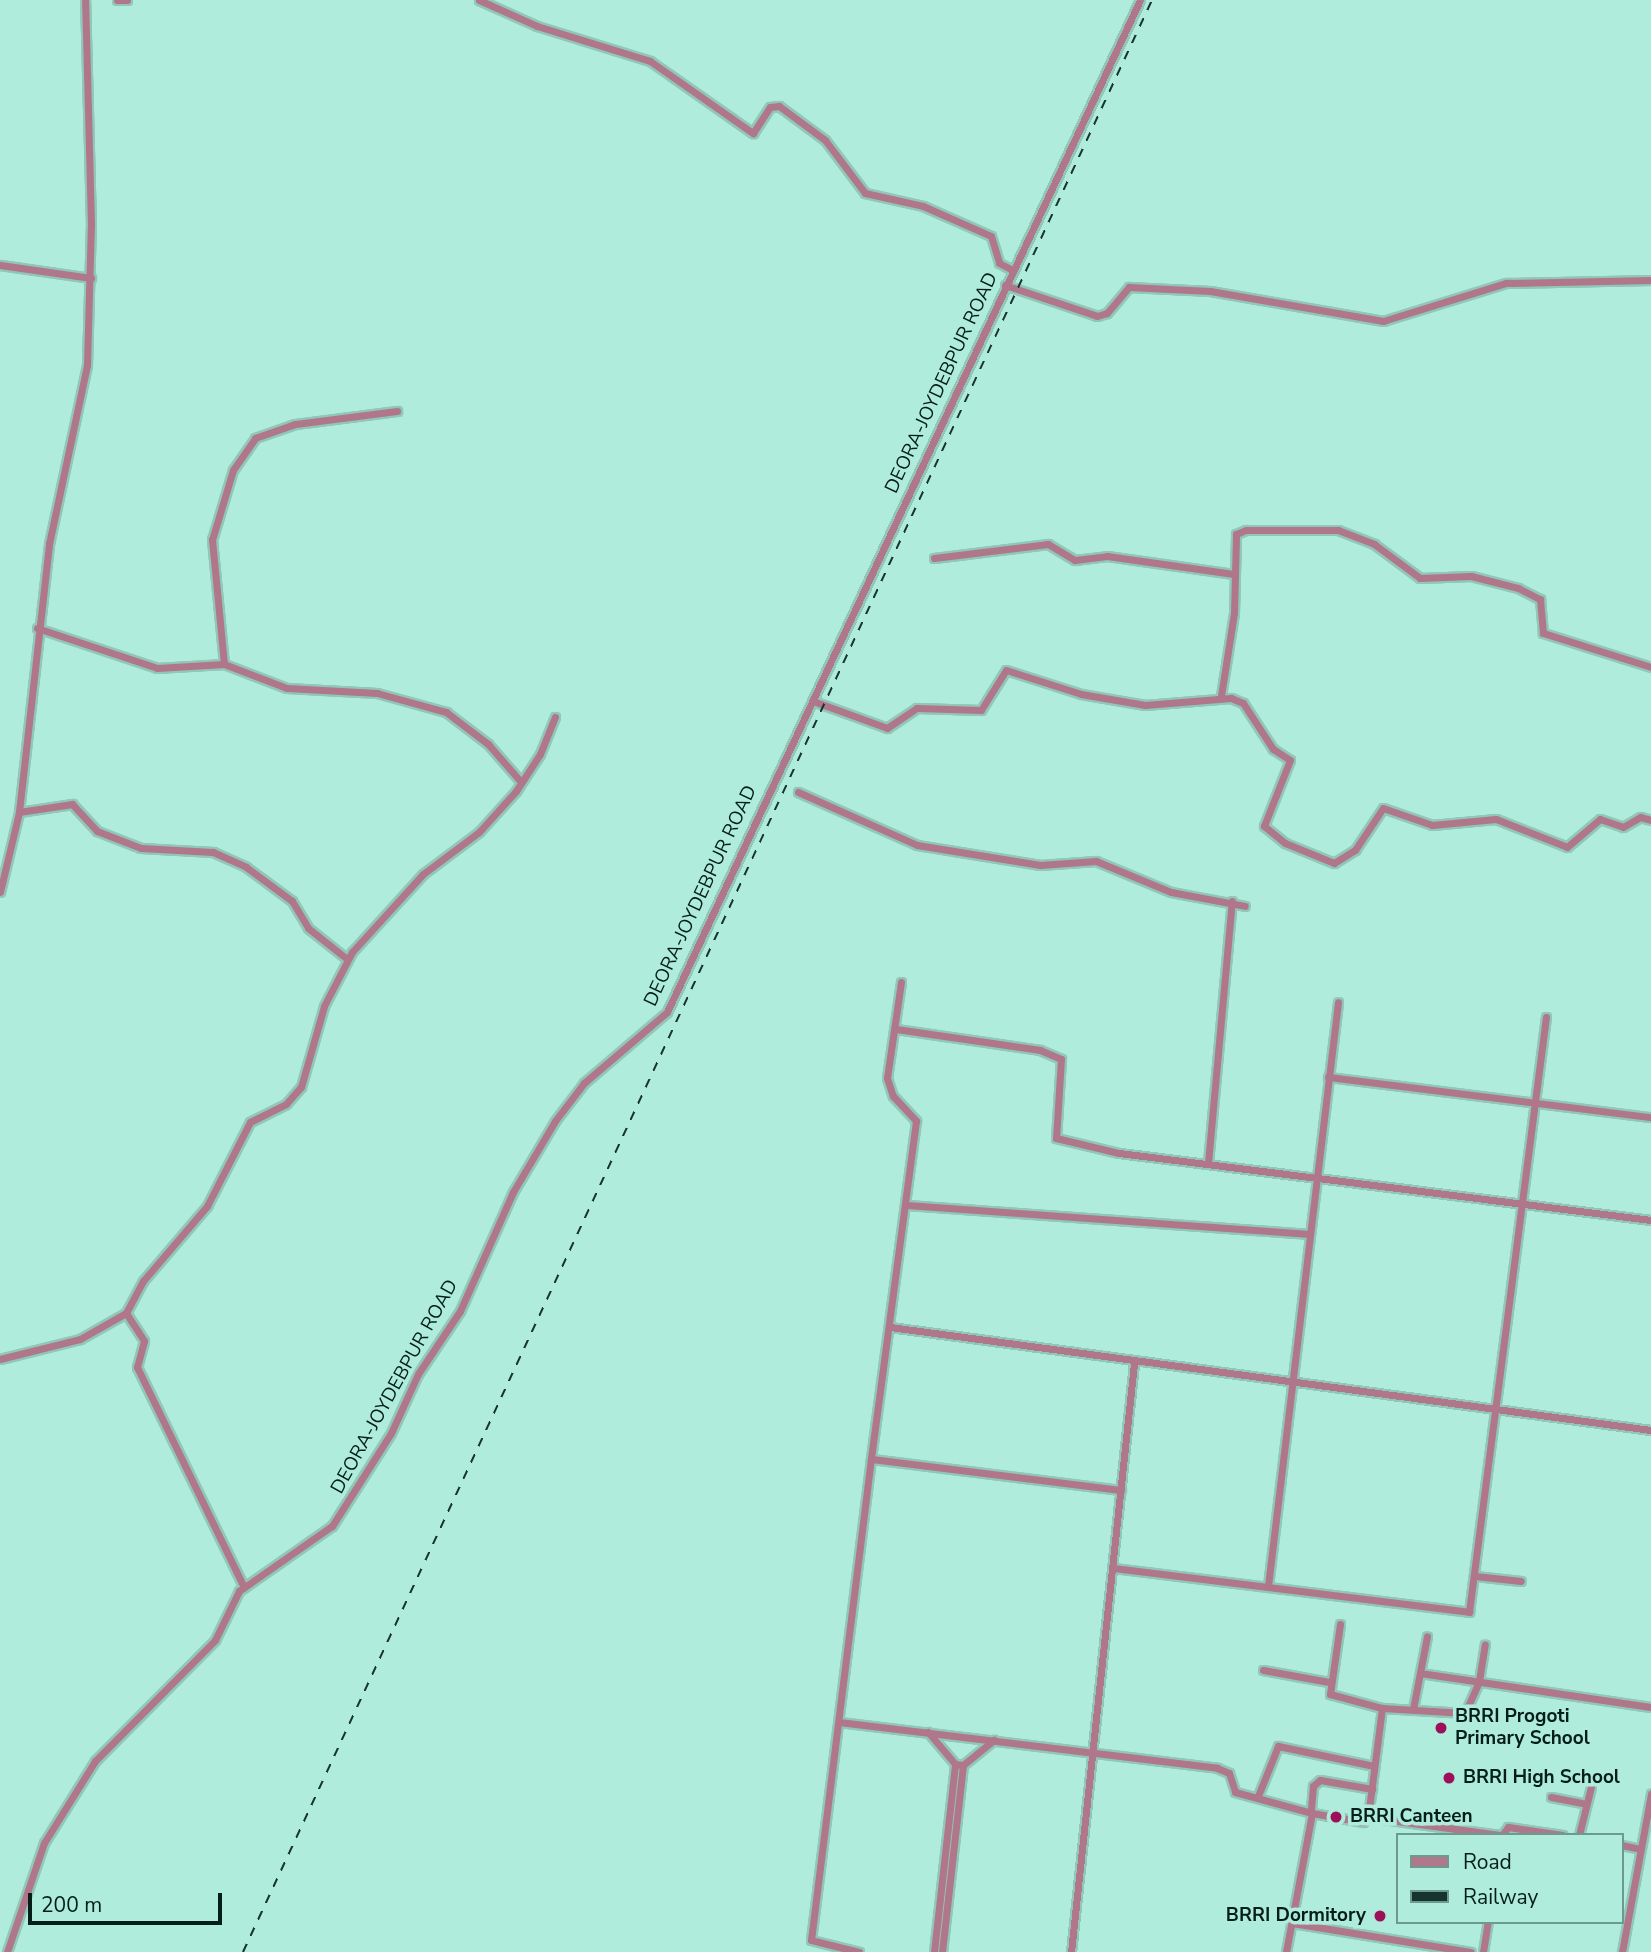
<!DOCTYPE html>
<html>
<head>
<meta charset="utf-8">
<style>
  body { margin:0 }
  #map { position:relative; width:1651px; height:1952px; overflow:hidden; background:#b0ecdc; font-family:"Nunito Sans",sans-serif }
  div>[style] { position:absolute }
  .roads { filter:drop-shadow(2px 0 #91c7b9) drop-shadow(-2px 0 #91c7b9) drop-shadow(0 2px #91c7b9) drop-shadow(0 -2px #91c7b9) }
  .minor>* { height:7px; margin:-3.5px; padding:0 3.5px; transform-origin:3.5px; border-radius:3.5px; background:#b0768a }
  .rail>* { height:2px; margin-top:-1px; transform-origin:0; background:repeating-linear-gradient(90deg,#16332d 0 9px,transparent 0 18px) }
  .dots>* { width:19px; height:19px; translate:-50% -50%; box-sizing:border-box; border:4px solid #b0ecdc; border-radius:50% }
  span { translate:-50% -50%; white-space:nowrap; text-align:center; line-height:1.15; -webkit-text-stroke:7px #b0ecdc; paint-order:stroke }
  .street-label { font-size:19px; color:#051e19 }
  .poi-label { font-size:19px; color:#051e19; font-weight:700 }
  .left { translate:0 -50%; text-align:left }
  .right { translate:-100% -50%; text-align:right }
  .legend { position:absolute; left:1396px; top:1833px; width:228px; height:91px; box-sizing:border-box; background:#b0ecdc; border:2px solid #6c9a8e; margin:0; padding:9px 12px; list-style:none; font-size:21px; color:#051e19 }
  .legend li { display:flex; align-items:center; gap:14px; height:35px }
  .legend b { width:35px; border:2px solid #6c9a8e }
  .scale { position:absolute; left:28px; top:1893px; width:194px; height:32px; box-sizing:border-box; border:4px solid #051e19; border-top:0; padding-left:9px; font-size:21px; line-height:24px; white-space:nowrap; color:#051e19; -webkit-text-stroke:5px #b0ecdc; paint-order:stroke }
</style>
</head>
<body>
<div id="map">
  <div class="roads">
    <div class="minor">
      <div style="left:117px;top:0;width:10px"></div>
      <div style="left:479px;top:0;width:64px;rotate:24.1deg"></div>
      <div style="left:537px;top:26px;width:118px;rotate:17.2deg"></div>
      <div style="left:650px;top:61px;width:126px;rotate:35deg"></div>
      <div style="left:753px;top:133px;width:31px;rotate:-57deg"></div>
      <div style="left:770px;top:107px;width:9px;rotate:-6deg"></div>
      <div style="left:779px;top:106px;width:57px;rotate:36.5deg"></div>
      <div style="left:825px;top:140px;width:66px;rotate:53deg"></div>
      <div style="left:865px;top:193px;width:59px;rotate:12.6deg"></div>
      <div style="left:923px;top:206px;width:74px;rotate:23.8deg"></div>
      <div style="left:991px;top:236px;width:28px;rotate:73deg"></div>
      <div style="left:999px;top:263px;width:16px;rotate:27deg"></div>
      <div style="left:0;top:265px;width:92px;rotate:8.1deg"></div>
      <div style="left:1005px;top:285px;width:97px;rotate:18.6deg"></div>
      <div style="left:1097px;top:316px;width:10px;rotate:-17deg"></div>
      <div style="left:1107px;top:313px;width:34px;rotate:-50deg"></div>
      <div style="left:1129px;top:287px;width:81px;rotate:2.8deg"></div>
      <div style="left:1210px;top:291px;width:176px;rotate:9.8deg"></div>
      <div style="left:1383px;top:321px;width:129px;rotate:-17.2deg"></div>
      <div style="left:1506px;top:283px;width:145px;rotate:-1.2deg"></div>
      <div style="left:934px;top:558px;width:115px;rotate:-7deg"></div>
      <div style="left:1048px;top:544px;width:31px;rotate:31deg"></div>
      <div style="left:1075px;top:560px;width:32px;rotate:-7deg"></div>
      <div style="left:1107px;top:556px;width:128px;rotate:8.1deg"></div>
      <div style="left:37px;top:628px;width:126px;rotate:18.4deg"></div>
      <div style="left:157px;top:668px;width:67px;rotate:-3.4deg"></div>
      <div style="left:224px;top:664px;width:67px;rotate:20.9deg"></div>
      <div style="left:287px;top:688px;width:90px;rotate:3.2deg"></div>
      <div style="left:377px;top:693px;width:72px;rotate:15.4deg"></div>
      <div style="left:446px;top:712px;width:53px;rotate:37.3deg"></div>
      <div style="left:488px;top:744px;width:50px;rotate:49deg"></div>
      <div style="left:224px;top:664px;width:125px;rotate:-95.5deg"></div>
      <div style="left:212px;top:540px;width:73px;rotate:-73.3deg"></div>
      <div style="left:233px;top:470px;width:39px;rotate:-55deg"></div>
      <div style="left:255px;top:438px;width:42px;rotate:-19.3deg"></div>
      <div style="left:295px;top:424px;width:103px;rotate:-7.3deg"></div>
      <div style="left:1221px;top:696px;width:84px;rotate:-81.1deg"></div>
      <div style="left:1234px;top:613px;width:79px;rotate:-88.5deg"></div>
      <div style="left:1236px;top:534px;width:11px;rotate:-22deg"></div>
      <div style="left:1246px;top:530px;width:92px"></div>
      <div style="left:1338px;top:530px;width:39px;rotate:21deg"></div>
      <div style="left:1374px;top:544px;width:57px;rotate:36.5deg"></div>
      <div style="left:1420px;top:578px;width:51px;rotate:-2.2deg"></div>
      <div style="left:1471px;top:576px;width:49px;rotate:14.3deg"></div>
      <div style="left:1518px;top:588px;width:25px;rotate:27deg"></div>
      <div style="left:1540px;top:599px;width:34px;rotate:85deg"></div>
      <div style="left:1543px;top:633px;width:113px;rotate:17.5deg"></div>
      <div style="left:813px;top:701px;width:79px;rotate:20deg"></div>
      <div style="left:887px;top:728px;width:36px;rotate:-34deg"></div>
      <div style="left:917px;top:708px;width:64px;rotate:1.8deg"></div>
      <div style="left:981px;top:710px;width:47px;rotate:-58deg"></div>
      <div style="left:1006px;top:670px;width:79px;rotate:17.7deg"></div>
      <div style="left:1081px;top:694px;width:65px;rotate:9.8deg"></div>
      <div style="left:1145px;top:705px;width:86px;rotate:-4.7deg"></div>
      <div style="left:1231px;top:698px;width:13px;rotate:23deg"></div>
      <div style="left:1243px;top:703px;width:55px;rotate:56.9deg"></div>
      <div style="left:1273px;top:749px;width:20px;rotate:33deg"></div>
      <div style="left:1290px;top:760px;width:71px;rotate:111.5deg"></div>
      <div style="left:1264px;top:826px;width:27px;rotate:39deg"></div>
      <div style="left:1285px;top:843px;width:53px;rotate:22.2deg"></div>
      <div style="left:1334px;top:863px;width:25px;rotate:-32deg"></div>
      <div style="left:1355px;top:850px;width:50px;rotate:-56.3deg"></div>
      <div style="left:1383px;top:808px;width:52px;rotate:19.1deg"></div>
      <div style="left:1432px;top:825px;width:64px;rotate:-5.4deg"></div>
      <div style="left:1496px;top:819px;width:76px;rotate:21.5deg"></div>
      <div style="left:1567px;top:847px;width:43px;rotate:-40.3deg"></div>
      <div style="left:1600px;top:819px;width:24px;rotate:19deg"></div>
      <div style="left:1623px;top:827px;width:20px;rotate:-30deg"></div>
      <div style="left:1640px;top:817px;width:11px;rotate:15deg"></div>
      <div style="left:798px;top:792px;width:130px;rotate:24deg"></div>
      <div style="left:917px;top:845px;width:125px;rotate:9.2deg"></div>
      <div style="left:1040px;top:865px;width:56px;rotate:-4.1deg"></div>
      <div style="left:1096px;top:861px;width:81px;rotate:22.5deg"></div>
      <div style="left:1171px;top:892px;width:75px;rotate:10.7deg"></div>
      <div style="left:19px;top:812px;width:54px;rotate:-8.6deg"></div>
      <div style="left:72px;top:804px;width:37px;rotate:47deg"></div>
      <div style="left:97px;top:831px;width:47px;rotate:21.1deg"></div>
      <div style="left:141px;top:848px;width:72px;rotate:3.2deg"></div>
      <div style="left:213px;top:852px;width:36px;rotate:24deg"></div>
      <div style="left:246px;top:867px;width:57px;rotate:36.5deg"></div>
      <div style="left:292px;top:901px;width:31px;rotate:59deg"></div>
      <div style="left:308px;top:928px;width:50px;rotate:38.5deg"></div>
      <div style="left:0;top:892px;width:82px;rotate:-76.6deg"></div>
      <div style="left:19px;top:812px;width:270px;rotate:-83.6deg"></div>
      <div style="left:49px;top:544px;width:183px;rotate:-78deg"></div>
      <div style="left:87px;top:365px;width:140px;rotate:-88.4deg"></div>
      <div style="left:91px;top:225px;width:225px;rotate:-91.5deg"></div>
      <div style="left:901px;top:982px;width:97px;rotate:98.3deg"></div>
      <div style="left:887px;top:1078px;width:19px;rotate:72deg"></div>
      <div style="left:893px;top:1096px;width:34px;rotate:47deg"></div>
      <div style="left:916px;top:1121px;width:341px;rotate:97.6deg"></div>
      <div style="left:871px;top:1459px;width:252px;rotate:7.1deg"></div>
      <div style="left:896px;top:1029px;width:146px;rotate:8.3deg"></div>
      <div style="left:1040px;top:1050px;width:23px;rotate:23deg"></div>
      <div style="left:1061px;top:1059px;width:79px;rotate:93.6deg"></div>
      <div style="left:1056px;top:1138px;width:65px;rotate:13.4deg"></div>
      <div style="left:1119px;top:1153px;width:536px;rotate:7.18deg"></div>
      <div style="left:1328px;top:1077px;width:325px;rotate:7.1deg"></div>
      <div style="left:1208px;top:1163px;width:263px;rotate:-84.8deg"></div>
      <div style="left:907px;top:1205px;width:404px;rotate:4.1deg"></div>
      <div style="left:126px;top:1313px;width:33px;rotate:57deg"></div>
      <div style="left:144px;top:1341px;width:27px;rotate:105deg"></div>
      <div style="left:137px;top:1367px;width:245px;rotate:64.1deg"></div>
      <div style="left:890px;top:1327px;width:768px;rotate:7.71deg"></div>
      <div style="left:0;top:1359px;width:82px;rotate:-14deg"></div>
      <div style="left:80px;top:1339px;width:53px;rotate:-29.5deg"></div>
      <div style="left:126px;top:1313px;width:36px;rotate:-62deg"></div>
      <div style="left:143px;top:1281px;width:99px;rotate:-49.5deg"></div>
      <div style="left:207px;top:1206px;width:94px;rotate:-62.9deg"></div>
      <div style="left:250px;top:1122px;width:40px;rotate:-26.6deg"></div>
      <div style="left:286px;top:1104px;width:23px;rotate:-49deg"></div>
      <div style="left:301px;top:1087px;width:84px;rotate:-74.1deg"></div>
      <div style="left:324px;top:1006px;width:61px;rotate:-62.6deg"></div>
      <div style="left:352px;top:952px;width:105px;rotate:-47.7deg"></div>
      <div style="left:423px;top:874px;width:70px;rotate:-36.9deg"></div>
      <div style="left:479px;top:832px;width:55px;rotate:-47.9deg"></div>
      <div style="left:516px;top:791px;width:44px;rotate:-57deg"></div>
      <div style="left:540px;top:754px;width:40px;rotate:-68deg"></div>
      <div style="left:1113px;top:1568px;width:359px;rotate:7deg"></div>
      <div style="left:1469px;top:1612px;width:600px;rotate:-82.63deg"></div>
      <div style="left:1475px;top:1576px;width:46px;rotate:6.2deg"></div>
      <div style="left:1268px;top:1586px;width:588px;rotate:-83.16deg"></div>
      <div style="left:1340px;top:1624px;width:71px;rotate:98.1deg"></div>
      <div style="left:1330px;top:1694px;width:54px;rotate:15.1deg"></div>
      <div style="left:1382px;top:1708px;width:83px;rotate:3.4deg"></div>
      <div style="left:1465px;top:1713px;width:35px;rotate:-66deg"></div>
      <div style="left:1479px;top:1681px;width:37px;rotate:-81deg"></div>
      <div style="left:1263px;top:1670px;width:67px;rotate:10.3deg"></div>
      <div style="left:1420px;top:1673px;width:233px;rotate:8.4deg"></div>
      <div style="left:1413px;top:1709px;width:74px;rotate:-79.1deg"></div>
      <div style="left:839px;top:1722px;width:381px;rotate:6.9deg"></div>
      <div style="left:1217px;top:1768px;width:13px;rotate:23deg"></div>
      <div style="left:1229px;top:1773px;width:20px;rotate:72deg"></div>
      <div style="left:1235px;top:1792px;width:80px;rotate:15.3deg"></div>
      <div style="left:928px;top:1732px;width:42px;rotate:49.8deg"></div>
      <div style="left:955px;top:1764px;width:8px;rotate:7deg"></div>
      <div style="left:963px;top:1765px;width:40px;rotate:-39deg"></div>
      <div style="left:1258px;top:1796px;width:54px;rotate:-68.2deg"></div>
      <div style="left:1278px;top:1746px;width:98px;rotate:11.8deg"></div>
      <div style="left:1551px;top:1797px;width:36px;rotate:11deg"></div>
      <div style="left:1311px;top:1809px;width:23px;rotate:-85deg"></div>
      <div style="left:1313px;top:1786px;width:9px;rotate:-41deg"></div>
      <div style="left:1320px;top:1780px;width:53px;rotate:9.8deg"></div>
      <div style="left:1368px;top:1817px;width:133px;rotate:7.8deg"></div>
      <div style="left:1502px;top:1835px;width:10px;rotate:-53deg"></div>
      <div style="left:1508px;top:1827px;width:55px;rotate:8.4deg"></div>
      <div style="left:1579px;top:1835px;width:49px;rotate:-76deg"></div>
      <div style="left:1621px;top:1845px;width:20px;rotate:11deg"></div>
      <div style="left:1292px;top:1923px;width:181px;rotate:9.2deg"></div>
      <div style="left:7px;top:1952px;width:115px;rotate:-71.3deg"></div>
      <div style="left:44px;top:1843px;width:97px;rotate:-58.1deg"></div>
      <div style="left:95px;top:1761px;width:170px;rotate:-45.2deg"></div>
      <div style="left:215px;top:1640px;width:55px;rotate:-63.9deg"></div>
      <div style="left:239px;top:1591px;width:113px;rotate:-35deg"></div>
      <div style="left:332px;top:1526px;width:110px;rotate:-57.6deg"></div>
      <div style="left:391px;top:1433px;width:65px;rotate:-65.4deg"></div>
      <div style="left:418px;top:1374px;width:76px;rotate:-56.3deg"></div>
      <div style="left:460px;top:1311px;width:130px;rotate:-66deg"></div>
      <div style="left:513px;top:1192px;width:82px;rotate:-59.4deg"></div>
      <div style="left:555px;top:1121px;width:48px;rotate:-52.7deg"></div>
      <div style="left:584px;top:1083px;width:109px;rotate:-40.5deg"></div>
      <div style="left:667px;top:1012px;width:1117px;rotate:-64.95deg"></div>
      <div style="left:859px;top:1952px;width:49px;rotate:-166deg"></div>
      <div style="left:811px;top:1940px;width:485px;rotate:-82.9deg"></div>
      <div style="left:934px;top:1952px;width:189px;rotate:-83.6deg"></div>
      <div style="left:942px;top:1952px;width:188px;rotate:-83.6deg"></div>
      <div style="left:1071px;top:1952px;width:592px;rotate:-83.89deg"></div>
      <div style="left:1286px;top:1952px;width:141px;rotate:-79.4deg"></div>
      <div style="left:1312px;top:1813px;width:52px;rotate:10deg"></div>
      <div style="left:1363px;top:1822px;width:7px;rotate:-45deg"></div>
      <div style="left:1368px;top:1817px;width:110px;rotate:-82.7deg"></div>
      <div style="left:1483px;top:1952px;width:30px;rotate:-81deg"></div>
      <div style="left:1622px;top:1952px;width:161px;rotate:-79.6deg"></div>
    </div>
  </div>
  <div class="rail">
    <div style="left:243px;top:1952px;width:2153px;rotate:-65.03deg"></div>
  </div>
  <div class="dots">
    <div style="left:1441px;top:1728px;background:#9e0f59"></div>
    <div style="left:1449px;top:1778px;background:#9e0f59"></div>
    <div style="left:1336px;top:1817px;background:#9e0f59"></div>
    <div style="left:1380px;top:1916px;background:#9e0f59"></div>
  </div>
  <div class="street-label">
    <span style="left:942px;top:383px;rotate:-65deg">DEORA-JOYDEBPUR ROAD</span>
    <span style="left:701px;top:896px;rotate:-65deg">DEORA-JOYDEBPUR ROAD</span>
    <span style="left:395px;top:1387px;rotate:-61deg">DEORA-JOYDEBPUR ROAD</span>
  </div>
  <div class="poi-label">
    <span class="left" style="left:1455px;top:1728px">BRRI Progoti<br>Primary School</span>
    <span class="left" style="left:1463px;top:1778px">BRRI High School</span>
    <span class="left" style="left:1350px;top:1817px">BRRI Canteen</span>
    <span class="right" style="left:1366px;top:1916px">BRRI Dormitory</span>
  </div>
  <ul class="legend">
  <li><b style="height:9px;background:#b0768a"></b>Road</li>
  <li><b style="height:9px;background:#16332d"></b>Railway</li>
  </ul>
  <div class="scale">200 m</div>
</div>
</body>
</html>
